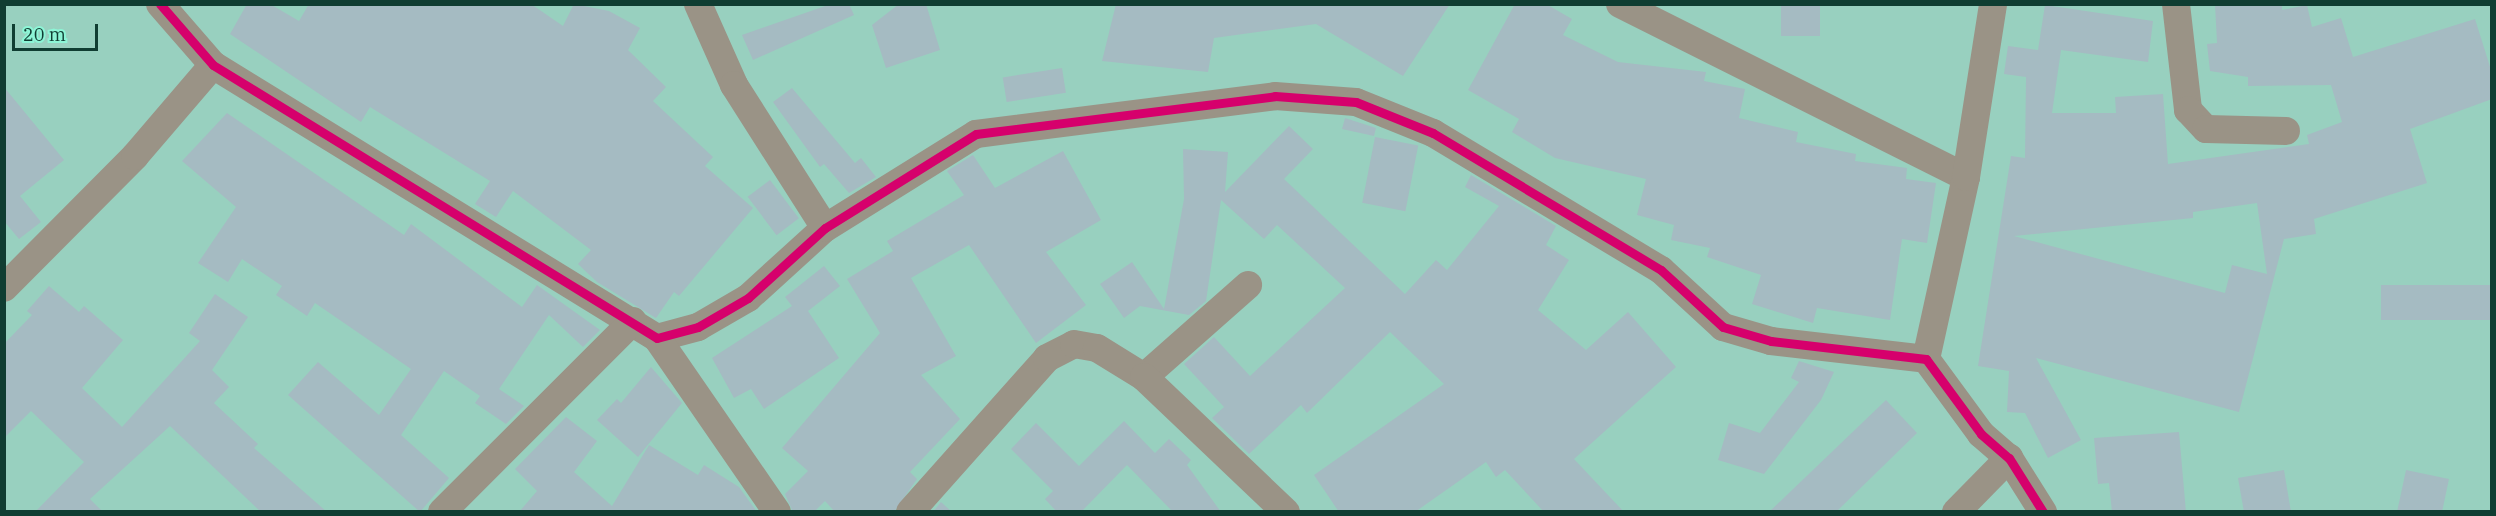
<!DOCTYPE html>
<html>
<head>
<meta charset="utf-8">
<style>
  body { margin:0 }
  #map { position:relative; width:2496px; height:516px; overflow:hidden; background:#98d0bf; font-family:"IBM Plex Serif",serif }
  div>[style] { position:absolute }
  .building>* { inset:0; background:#a5bbc2; transform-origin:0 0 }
  .minor>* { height:28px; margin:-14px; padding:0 14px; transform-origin:14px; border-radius:14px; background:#9a9386 }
  .cycleway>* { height:9px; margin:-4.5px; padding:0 4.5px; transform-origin:4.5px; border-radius:4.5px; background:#d6006c }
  span { translate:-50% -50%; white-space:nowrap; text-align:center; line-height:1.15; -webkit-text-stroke:6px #8df5d6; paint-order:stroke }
  .frame { position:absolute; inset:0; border:6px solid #103d32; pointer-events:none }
  .scale { position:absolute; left:12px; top:24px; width:86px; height:27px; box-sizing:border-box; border:3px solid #103d32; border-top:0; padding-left:8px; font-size:18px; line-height:21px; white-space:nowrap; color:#103d32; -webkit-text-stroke:4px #8df5d6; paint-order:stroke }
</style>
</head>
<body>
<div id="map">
  <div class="building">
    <div style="clip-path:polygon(247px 4px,270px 4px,299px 21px,309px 4px,531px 4px,563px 26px,574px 4px,609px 11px,640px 28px,628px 50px,666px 87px,653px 101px,713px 157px,705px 166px,753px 208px,679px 296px,674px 292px,656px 318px,597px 282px,578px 264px,591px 250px,513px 191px,496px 217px,475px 204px,490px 181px,370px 107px,361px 122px,230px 34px)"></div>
    <div style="clip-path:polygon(831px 4px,849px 4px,854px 15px,753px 60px,742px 35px)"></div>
    <div style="clip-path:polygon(899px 4px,926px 4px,940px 50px,886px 68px,872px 25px)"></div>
    <div style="clip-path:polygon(1116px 4px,1450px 4px,1403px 76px,1316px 24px,1214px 38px,1208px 72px,1102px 61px)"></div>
    <div style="clip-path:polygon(1515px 4px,1546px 4px,1572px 19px,1563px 35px,1618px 62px,1706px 72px,1704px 81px,1745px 89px,1739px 118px,1798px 132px,1796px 142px,1856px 154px,1855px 161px,1907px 168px,1906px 179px,1936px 183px,1927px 243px,1902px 239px,1890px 320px,1817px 308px,1813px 323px,1752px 304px,1761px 275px,1707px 257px,1710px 248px,1671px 240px,1674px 225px,1637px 215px,1646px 179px,1555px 158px,1512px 132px,1519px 119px,1468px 90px)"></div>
    <div style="left:1781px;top:4px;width:39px;height:32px"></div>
    <div style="clip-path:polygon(evenodd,2215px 4px,2282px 4px,2282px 10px,2307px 5px,2312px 27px,2341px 18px,2353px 57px,2475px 19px,2492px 73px,2492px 99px,2410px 129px,2427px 183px,2314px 219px,2316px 234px,2284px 239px,2239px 412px,2036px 358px,2081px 440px,2048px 458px,2025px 413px,2007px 412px,2009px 371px,1978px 366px,2011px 156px,2025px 158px,2026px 77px,2004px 74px,2008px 46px,2038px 50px,2045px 5px,2153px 21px,2148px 62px,2061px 50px,2052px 113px,2116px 113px,2115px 97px,2163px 94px,2168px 164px,2309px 144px,2307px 135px,2342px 122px,2331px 85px,2248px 86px,2248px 77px,2210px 71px,2207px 44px,2217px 43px,2215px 4px,2257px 203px,2267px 274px,2232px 265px,2225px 293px,2014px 236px,2193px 218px,2193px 212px,2257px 203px)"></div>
    <div style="left:1062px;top:68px;width:25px;height:60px;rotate:81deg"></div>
    <div style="clip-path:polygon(4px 87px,64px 160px,20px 196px,41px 222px,19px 239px,4px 221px)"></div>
    <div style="clip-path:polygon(792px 88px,855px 163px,861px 158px,876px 177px,849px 193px,824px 164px,820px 167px,773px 102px)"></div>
    <div style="clip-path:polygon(227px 113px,404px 235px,411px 224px,522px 307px,537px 285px,600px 330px,583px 347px,549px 315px,499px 389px,524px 406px,506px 424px,475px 403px,480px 396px,444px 371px,401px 435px,449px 478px,420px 512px,288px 395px,318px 362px,379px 415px,411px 369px,315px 303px,307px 316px,276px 295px,282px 286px,242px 259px,228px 282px,198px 263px,236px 207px,182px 161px)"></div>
    <div style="clip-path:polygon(1345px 118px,1376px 128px,1374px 136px,1342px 129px)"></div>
    <div style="clip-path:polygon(1289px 126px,1313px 149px,1284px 179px,1405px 294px,1436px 260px,1447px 270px,1499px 206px,1465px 187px,1471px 175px,1556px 226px,1546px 245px,1569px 260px,1538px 310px,1586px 350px,1628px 312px,1676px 367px,1574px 459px,1624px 512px,1544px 512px,1505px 470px,1496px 477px,1486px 462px,1415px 512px,1339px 512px,1314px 475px,1444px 384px,1390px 332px,1307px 413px,1301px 405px,1249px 454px,1212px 418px,1224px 407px,1184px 364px,1214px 337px,1250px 376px,1345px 288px,1277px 225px,1264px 239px,1221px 200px,1206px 301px,1189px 315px,1140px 306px,1124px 318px,1100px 284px,1132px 262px,1164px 309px,1184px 199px,1183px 149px,1228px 152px,1225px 192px)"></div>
    <div style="left:1375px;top:137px;width:44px;height:67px;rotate:11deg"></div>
    <div style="clip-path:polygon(1063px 151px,1101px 220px,1046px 252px,1086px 305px,1036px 343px,969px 245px,911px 278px,956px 356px,921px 375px,960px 419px,910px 472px,917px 479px,894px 512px,835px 512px,825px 501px,814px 512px,793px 512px,785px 494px,808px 471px,782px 448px,880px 333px,847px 279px,893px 251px,887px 241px,964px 195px,947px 171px,973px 155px,995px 188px)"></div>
    <div style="left:770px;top:180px;width:48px;height:28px;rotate:53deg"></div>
    <div style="clip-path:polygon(824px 266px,840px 286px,808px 311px,839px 358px,764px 409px,751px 389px,734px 398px,712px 358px,792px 306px,785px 297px)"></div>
    <div style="left:2492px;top:285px;width:35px;height:111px;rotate:90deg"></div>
    <div style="clip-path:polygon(49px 286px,79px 312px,84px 306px,123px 340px,82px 388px,122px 427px,200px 341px,189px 333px,215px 294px,248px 317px,212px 370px,229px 387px,214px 403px,258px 444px,254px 448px,327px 512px,261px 512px,170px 426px,90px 499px,103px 512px,35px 512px,84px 462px,31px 411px,4px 438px,4px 344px,32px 315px,27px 311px)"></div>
    <div style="clip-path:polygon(1799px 361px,1834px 372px,1821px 400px,1764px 474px,1718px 460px,1729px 423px,1760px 433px,1799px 382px,1791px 378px)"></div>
    <div style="clip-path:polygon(651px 367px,682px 403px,638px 457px,597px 420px,617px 399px,621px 403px)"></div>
    <div style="clip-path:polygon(1886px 400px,1917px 433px,1836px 512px,1769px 512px)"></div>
    <div style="clip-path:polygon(566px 417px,597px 441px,574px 472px,612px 506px,649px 445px,698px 475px,704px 465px,739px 487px,757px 512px,519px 512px,537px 491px,515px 469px)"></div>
    <div style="clip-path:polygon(1124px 421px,1155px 453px,1169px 439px,1191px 460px,1187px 465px,1221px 512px,1173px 512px,1127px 465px,1081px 512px,1057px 512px,1045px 499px,1053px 491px,1011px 449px,1036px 423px,1079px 466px)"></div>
    <div style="clip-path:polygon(2179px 432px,2186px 512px,2112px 512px,2109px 483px,2098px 484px,2094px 438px)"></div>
    <div style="clip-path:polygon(2284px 470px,2291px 512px,2244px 512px,2238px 478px)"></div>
    <div style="clip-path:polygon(2406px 470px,2449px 479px,2442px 512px,2397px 512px)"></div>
    <div style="clip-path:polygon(941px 502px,952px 512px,933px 512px)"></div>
  </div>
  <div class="minor">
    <div style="left:160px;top:4px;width:81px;rotate:49deg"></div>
    <div style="left:213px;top:65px;width:521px;rotate:31.59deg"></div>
    <div style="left:657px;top:338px;width:42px;rotate:-15deg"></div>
    <div style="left:698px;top:327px;width:58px;rotate:-30.1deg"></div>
    <div style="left:748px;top:298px;width:104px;rotate:-42.3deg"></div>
    <div style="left:825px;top:228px;width:178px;rotate:-31.9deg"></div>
    <div style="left:976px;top:134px;width:301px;rotate:-7.2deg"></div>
    <div style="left:1275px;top:96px;width:81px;rotate:4.2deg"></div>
    <div style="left:1356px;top:102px;width:83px;rotate:21.9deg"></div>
    <div style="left:1433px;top:133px;width:266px;rotate:31deg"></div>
    <div style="left:1661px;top:270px;width:84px;rotate:42.6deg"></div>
    <div style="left:1723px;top:327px;width:50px;rotate:16.3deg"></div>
    <div style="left:1771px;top:341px;width:156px;rotate:6.6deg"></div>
    <div style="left:1926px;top:359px;width:93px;rotate:53.7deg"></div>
    <div style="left:1981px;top:434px;width:37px;rotate:41deg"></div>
    <div style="left:2009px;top:458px;width:64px;rotate:57.8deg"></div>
    <div style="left:698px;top:4px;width:89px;rotate:66deg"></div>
    <div style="left:734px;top:85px;width:169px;rotate:57.5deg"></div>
    <div style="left:1620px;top:4px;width:387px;rotate:26.6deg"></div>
    <div style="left:2176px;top:4px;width:107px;rotate:83.5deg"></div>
    <div style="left:2188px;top:110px;width:26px;rotate:47deg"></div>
    <div style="left:2206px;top:129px;width:80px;rotate:1.4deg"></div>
    <div style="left:4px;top:288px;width:186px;rotate:-45.2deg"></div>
    <div style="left:135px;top:156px;width:120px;rotate:-49.4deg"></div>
    <div style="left:657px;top:338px;width:211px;rotate:55.4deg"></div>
    <div style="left:1926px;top:359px;width:186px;rotate:-77.6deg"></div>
    <div style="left:1966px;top:177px;width:175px;rotate:-81.1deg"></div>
    <div style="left:1144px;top:377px;width:139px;rotate:-41.5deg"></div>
    <div style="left:442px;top:512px;width:270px;rotate:-45deg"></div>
    <div style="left:910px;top:512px;width:206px;rotate:-48.3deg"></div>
    <div style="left:1047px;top:358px;width:30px;rotate:-27deg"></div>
    <div style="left:1074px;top:344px;width:23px;rotate:10deg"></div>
    <div style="left:1097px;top:348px;width:55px;rotate:31.7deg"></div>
    <div style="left:1144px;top:377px;width:196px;rotate:43.6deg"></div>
    <div style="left:1956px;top:512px;width:76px;rotate:-45.5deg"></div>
  </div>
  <div class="cycleway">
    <div style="left:160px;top:4px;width:81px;rotate:49deg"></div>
    <div style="left:213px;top:65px;width:521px;rotate:31.59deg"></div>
    <div style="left:657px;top:338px;width:42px;rotate:-15deg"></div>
    <div style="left:698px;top:327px;width:58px;rotate:-30.1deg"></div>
    <div style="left:748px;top:298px;width:104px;rotate:-42.3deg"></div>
    <div style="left:825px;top:228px;width:178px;rotate:-31.9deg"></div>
    <div style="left:976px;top:134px;width:301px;rotate:-7.2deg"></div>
    <div style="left:1275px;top:96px;width:81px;rotate:4.2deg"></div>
    <div style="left:1356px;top:102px;width:83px;rotate:21.9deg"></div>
    <div style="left:1433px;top:133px;width:266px;rotate:31deg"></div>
    <div style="left:1661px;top:270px;width:84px;rotate:42.6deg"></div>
    <div style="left:1723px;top:327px;width:50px;rotate:16.3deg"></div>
    <div style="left:1771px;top:341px;width:156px;rotate:6.6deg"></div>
    <div style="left:1926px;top:359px;width:93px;rotate:53.7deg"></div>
    <div style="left:1981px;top:434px;width:37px;rotate:41deg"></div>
    <div style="left:2009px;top:458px;width:64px;rotate:57.8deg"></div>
  </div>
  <div class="frame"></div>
  <div class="scale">20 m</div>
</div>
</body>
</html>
